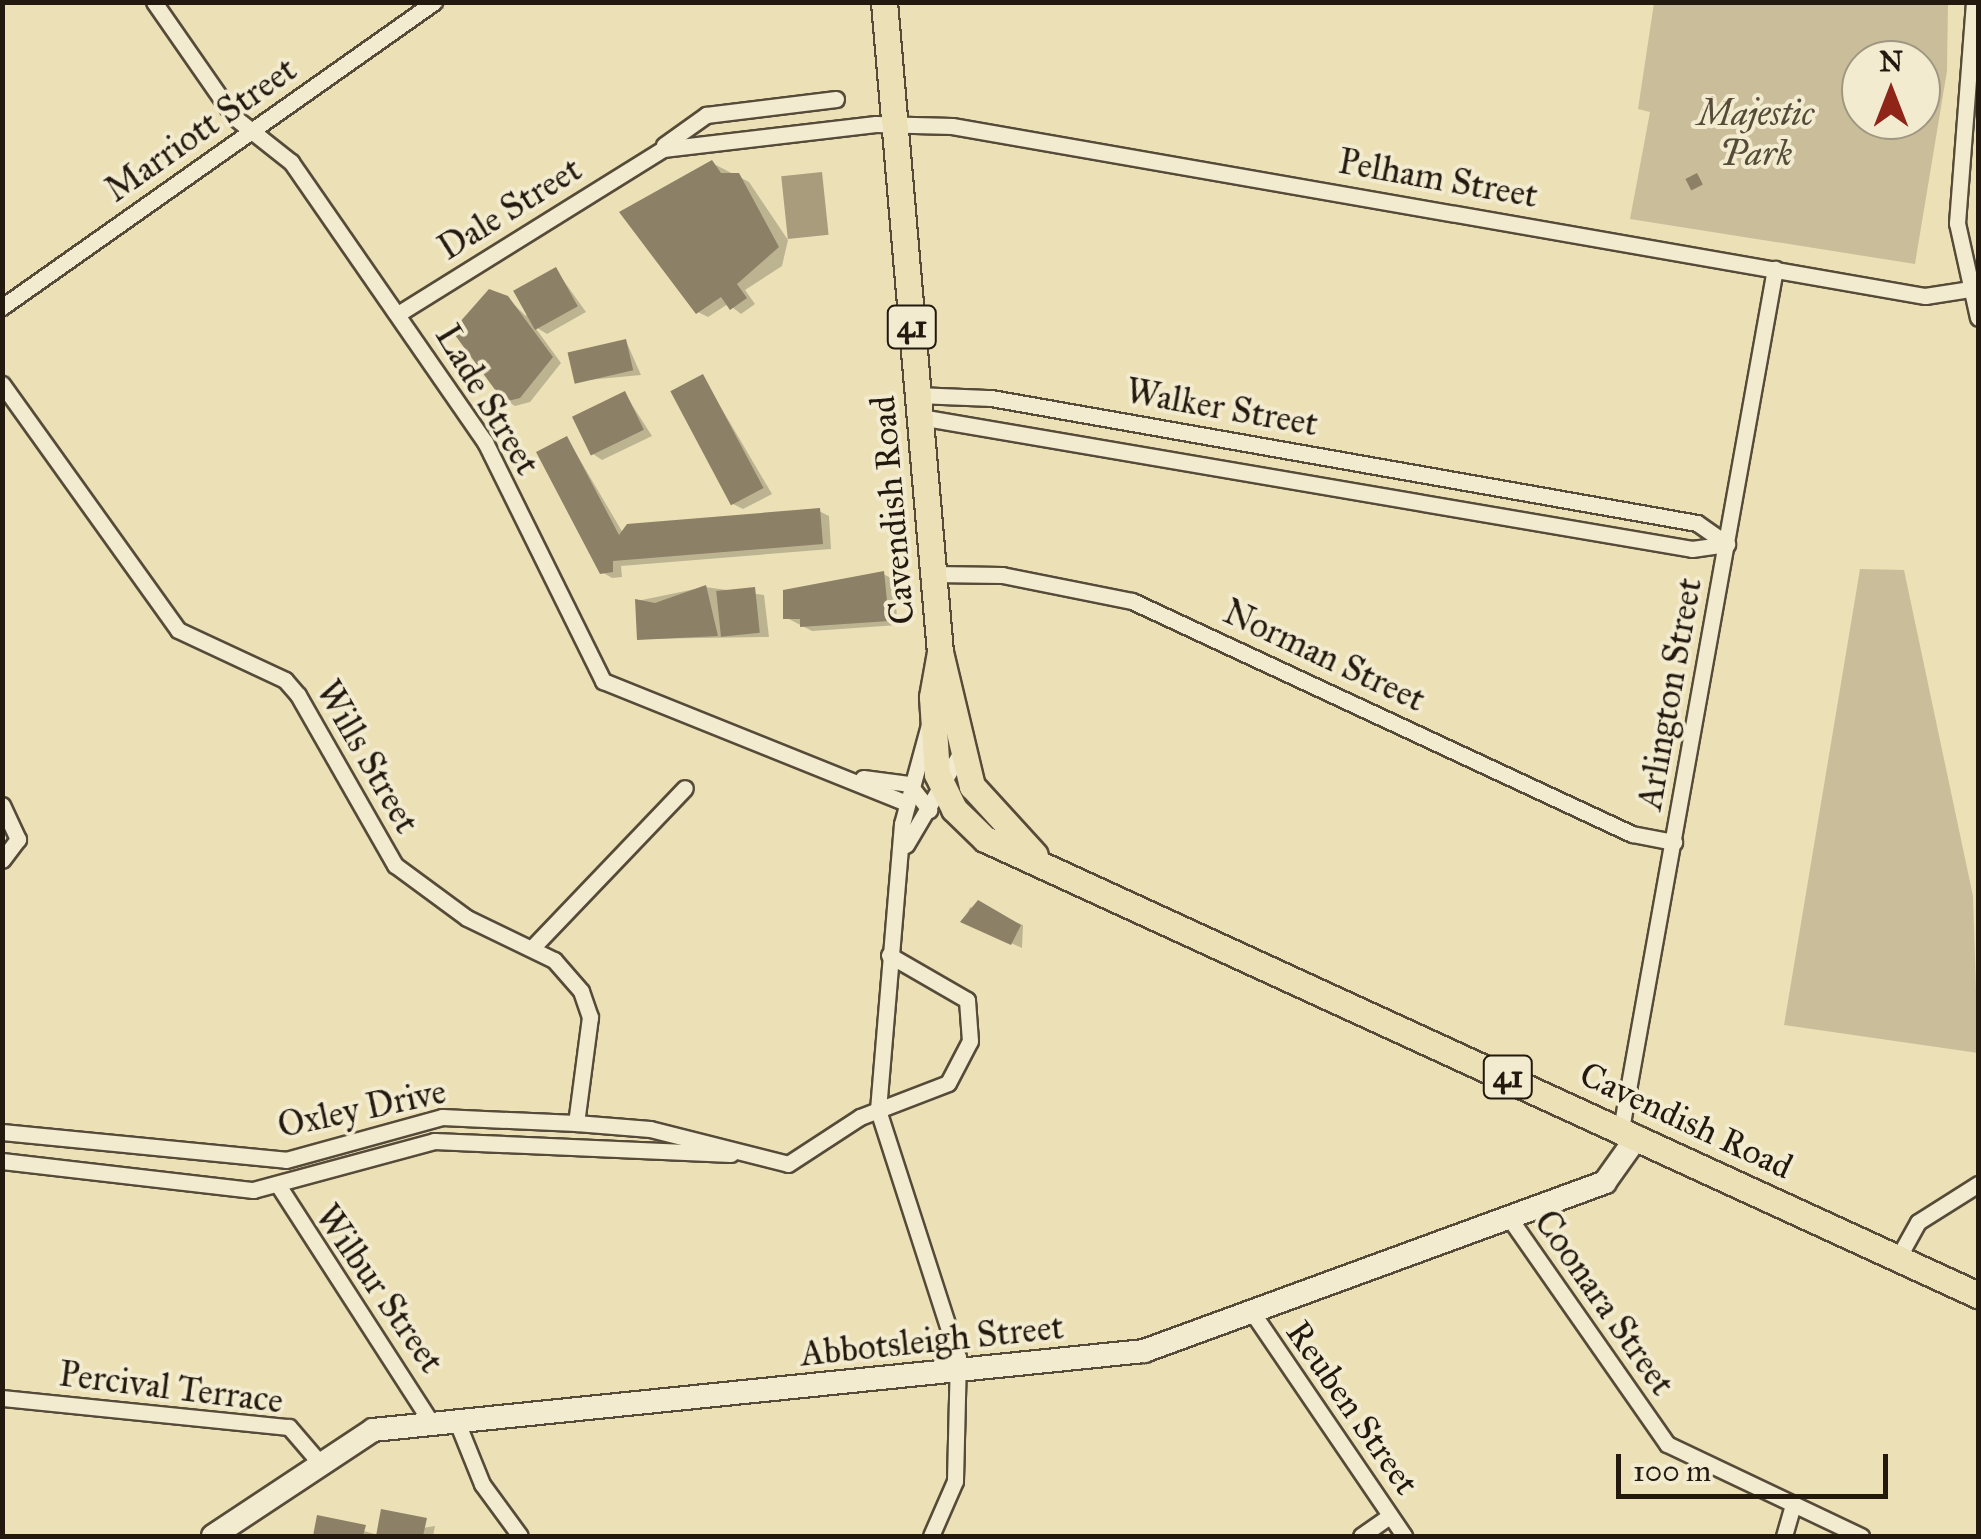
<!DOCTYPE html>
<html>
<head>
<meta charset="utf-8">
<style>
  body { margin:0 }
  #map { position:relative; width:1981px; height:1539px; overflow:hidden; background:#ece0b6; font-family:"IM FELL Great Primer",serif }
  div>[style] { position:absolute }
  .green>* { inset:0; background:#cabe9a }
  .water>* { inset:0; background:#a89c7d; transform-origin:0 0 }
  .shadow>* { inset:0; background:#0003 }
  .building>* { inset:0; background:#8c8066; transform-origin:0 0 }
  .roads { filter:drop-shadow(2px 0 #564b39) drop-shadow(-2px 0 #564b39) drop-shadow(0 2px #564b39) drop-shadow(0 -2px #564b39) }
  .street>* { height:15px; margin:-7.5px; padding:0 7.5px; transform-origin:7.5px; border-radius:7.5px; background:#f3ebd0 }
  .secondary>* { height:22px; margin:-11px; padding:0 11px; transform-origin:11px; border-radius:11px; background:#f3ebd0 }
  .primary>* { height:25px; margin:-12.5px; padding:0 12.5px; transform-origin:12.5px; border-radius:12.5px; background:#ece0b6 }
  span { translate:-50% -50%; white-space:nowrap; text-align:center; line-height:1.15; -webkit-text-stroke:8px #f3ebd0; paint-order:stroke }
  .shield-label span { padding:2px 8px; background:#f3ebd0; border:2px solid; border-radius:8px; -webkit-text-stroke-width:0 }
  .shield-label { font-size:32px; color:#24190f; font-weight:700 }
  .park-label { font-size:35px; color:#564b39; font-style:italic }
  .street-label { font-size:35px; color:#24190f }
  .frame { position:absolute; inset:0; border:5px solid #24190f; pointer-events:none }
  .north { position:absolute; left:1841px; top:40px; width:100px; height:100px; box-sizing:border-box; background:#f3ebd0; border:2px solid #a09783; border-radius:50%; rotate:0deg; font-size:28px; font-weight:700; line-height:40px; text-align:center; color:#24190f }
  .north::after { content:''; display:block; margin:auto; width:35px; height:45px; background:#8f2418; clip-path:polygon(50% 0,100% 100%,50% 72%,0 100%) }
  .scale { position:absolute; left:1616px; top:1454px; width:272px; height:45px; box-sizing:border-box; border:5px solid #24190f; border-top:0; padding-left:12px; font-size:30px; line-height:35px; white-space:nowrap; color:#24190f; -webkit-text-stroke:8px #f3ebd0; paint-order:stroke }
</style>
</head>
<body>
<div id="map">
  <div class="green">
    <div style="clip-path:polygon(evenodd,1654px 3px,1948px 3px,1947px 71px,1915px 264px,1630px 219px,1650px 112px,1638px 109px,1654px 3px,1861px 60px,1921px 60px,1921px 120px,1861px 120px,1861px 60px)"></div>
    <div style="clip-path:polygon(1860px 569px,1904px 570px,1973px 896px,1978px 1053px,1784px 1025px)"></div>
  </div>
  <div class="water">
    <div style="left:822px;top:172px;width:63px;height:41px;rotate:84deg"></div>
  </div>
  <div class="shadow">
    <div style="clip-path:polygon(712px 163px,749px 182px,788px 240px,782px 266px,745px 290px,755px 304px,741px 314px,728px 304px,708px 317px,698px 312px)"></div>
    <div style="clip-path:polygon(556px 270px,586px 312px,547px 334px,534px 326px,561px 363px,530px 402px,515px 406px,505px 400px,507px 298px,526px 316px)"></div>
    <div style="clip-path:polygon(626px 341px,641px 375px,577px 381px)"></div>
    <div style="clip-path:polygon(703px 377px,772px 494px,743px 509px,733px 504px)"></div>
    <div style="clip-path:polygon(625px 394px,652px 436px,602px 460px,593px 454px)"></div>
    <div style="clip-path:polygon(567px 438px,623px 533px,819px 511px,829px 516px,831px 549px,621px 566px,622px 577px,612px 578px,602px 572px)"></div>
    <div style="clip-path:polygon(883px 574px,893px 579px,898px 625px,812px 631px,785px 617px)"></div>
    <div style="clip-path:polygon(705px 587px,764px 595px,769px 637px,640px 639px,637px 601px)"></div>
    <div style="clip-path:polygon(970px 907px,1023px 925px,1022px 948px,964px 921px)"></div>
    <div style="clip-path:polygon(319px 1518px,378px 1535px,435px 1526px,433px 1536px,316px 1536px)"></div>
  </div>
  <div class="building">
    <div style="clip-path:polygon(712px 160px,721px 173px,739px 173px,779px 247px,737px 284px,747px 298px,730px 310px,721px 297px,696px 314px,619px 212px)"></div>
    <div style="left:1697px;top:173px;width:13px;height:13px;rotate:63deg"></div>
    <div style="left:556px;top:267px;width:45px;height:49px;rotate:61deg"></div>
    <div style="clip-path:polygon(489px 289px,508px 296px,553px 357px,520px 398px,504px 402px,452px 331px)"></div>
    <div style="left:626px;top:339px;width:32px;height:60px;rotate:77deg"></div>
    <div style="left:703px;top:374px;width:129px;height:37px;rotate:62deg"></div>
    <div style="left:625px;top:391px;width:43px;height:59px;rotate:64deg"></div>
    <div style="clip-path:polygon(567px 436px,619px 535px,627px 524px,820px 508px,823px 544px,613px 561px,613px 572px,600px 574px,536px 452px)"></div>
    <div style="clip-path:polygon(884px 571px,889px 621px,800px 627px,800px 619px,783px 619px,783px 590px)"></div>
    <div style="clip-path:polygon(706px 585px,718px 636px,637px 640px,635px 599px,655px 603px)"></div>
    <div style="left:755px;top:587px;width:46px;height:39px;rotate:84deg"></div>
    <div style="clip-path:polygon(978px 900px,1021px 925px,1011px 945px,960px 922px)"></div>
    <div style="clip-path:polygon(381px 1509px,427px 1518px,423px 1536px,376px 1536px)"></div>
    <div style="clip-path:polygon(317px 1515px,366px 1525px,363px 1536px,313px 1536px)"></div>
  </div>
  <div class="roads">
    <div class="street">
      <div style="left:154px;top:2px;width:140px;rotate:55.2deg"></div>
      <div style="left:234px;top:117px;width:73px;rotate:38.3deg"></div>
      <div style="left:291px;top:162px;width:341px;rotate:55.3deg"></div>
      <div style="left:485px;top:442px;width:267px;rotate:63.7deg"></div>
      <div style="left:603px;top:681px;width:327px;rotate:21.9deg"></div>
      <div style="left:1974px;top:2px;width:222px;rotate:94.4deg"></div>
      <div style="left:1957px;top:223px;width:97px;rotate:77.5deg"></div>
      <div style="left:664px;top:145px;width:52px;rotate:-35.5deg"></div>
      <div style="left:706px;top:115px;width:131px;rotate:-7deg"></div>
      <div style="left:2px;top:307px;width:529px;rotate:-35.22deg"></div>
      <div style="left:398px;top:314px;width:312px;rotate:-31.9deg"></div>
      <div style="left:663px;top:149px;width:214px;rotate:-6.7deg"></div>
      <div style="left:876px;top:124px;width:76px;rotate:1.5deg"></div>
      <div style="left:952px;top:126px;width:988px;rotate:9.91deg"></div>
      <div style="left:1925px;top:296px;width:46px;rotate:-8.8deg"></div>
      <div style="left:2px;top:384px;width:302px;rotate:54.4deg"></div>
      <div style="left:178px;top:630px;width:118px;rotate:25deg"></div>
      <div style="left:285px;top:680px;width:20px;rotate:49deg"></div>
      <div style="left:298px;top:695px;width:196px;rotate:60.3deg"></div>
      <div style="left:395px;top:865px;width:89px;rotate:36.4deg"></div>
      <div style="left:467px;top:918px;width:97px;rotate:25.8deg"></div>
      <div style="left:554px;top:960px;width:41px;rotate:48.9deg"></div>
      <div style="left:581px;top:991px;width:28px;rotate:71deg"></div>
      <div style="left:590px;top:1017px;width:107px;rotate:97.5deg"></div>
      <div style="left:918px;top:395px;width:73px;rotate:2.4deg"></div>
      <div style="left:991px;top:398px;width:717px;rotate:10.04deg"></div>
      <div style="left:1697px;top:523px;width:37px;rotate:35deg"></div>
      <div style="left:920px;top:417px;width:783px;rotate:9.7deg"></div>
      <div style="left:1692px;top:549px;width:35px;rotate:-8deg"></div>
      <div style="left:934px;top:574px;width:68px;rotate:0.8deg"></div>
      <div style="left:1002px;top:575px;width:133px;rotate:11.3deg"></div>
      <div style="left:1132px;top:601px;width:552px;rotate:24.99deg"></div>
      <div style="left:1632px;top:834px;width:43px;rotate:10.8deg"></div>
      <div style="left:930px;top:721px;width:107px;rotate:105.2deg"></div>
      <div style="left:902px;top:824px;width:287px;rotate:94.8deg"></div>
      <div style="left:878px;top:1110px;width:260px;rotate:72.1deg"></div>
      <div style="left:958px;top:1357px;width:124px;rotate:91.4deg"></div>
      <div style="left:955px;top:1481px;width:60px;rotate:113.6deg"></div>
      <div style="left:863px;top:778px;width:46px;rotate:7.4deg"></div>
      <div style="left:909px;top:784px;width:33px;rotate:52deg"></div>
      <div style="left:2px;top:805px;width:38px;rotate:65deg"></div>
      <div style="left:18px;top:839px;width:26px;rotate:127deg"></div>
      <div style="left:906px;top:845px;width:108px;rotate:-59.4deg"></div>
      <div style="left:532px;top:948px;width:221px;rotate:-46.3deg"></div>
      <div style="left:1621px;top:1129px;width:874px;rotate:-79.85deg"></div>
      <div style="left:2px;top:1132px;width:285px;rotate:5.6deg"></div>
      <div style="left:286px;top:1160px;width:162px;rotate:-15.4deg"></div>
      <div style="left:442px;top:1117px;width:134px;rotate:2.6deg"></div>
      <div style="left:576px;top:1123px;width:74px;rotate:4.6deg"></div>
      <div style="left:650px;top:1129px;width:142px;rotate:14.2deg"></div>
      <div style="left:788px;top:1164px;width:86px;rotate:-33.1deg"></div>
      <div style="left:860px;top:1117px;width:94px;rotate:-21.1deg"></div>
      <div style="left:948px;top:1083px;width:47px;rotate:-62.4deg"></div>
      <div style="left:970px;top:1041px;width:41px;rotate:-94.2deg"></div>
      <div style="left:967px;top:1000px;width:90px;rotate:-150deg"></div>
      <div style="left:2px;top:1161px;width:253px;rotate:6.6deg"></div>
      <div style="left:253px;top:1190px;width:188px;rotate:-15.1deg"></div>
      <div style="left:434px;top:1141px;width:297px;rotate:2.5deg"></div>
      <div style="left:280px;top:1188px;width:281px;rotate:57.2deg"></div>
      <div style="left:1508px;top:1216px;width:278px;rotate:55.1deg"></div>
      <div style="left:1667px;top:1444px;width:215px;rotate:25.4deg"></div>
      <div style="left:1898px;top:1258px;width:41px;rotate:-60.9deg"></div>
      <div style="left:1918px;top:1222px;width:71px;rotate:-32.3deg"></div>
      <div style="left:1252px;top:1312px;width:271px;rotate:55.8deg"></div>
      <div style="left:2px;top:1398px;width:288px;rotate:5.8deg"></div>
      <div style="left:289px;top:1427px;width:46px;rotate:49.4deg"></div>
      <div style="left:457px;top:1422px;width:67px;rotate:68deg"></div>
      <div style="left:482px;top:1484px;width:64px;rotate:53.8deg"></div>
      <div style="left:1361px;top:1536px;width:35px;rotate:-35deg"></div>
      <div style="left:1784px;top:1536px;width:32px;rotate:-74deg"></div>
    </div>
    <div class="secondary">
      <div style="left:213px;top:1536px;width:192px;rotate:-33.5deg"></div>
      <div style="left:373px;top:1430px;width:775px;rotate:-5.85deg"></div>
      <div style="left:1144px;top:1351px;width:491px;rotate:-20.1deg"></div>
      <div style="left:1605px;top:1182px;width:55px;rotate:-54.6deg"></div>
    </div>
    <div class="primary">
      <div style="left:884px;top:2px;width:652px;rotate:85.08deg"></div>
      <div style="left:940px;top:652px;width:138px;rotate:76.6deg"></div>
      <div style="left:972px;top:786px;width:93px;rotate:47.6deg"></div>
      <div style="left:940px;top:652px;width:46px;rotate:100.1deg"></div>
      <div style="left:932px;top:697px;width:77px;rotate:86.3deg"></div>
      <div style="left:937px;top:774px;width:39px;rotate:64deg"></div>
      <div style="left:954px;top:809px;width:43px;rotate:44.1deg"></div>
      <div style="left:985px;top:839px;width:1093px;rotate:24.67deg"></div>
    </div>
  </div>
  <div class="shield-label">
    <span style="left:912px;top:327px">41</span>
    <span style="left:1508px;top:1077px">41</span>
  </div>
  <div class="park-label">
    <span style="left:1756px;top:134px">Majestic<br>Park</span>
  </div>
  <div class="street-label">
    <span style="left:201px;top:130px;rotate:-35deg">Marriott Street</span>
    <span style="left:1438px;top:179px;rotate:10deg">Pelham Street</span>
    <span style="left:510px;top:209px;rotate:-32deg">Dale Street</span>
    <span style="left:487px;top:400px;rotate:59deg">Lade Street</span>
    <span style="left:1222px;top:408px;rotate:10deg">Walker Street</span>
    <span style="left:893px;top:510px;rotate:-95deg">Cavendish Road</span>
    <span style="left:1324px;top:656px;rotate:25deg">Norman Street</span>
    <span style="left:1670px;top:694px;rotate:-80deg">Arlington Street</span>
    <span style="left:367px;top:757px;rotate:60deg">Wills Street</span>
    <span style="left:362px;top:1109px;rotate:-12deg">Oxley Drive</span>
    <span style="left:1686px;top:1121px;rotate:25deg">Cavendish Road</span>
    <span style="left:379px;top:1289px;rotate:55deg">Wilbur Street</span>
    <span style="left:1604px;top:1303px;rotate:55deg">Coonara Street</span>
    <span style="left:932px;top:1341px;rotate:-6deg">Abbotsleigh Street</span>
    <span style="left:171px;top:1388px;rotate:7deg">Percival Terrace</span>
    <span style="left:1352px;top:1408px;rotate:55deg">Reuben Street</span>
  </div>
  <div class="frame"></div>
  <div class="north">N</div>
  <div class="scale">100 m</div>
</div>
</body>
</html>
